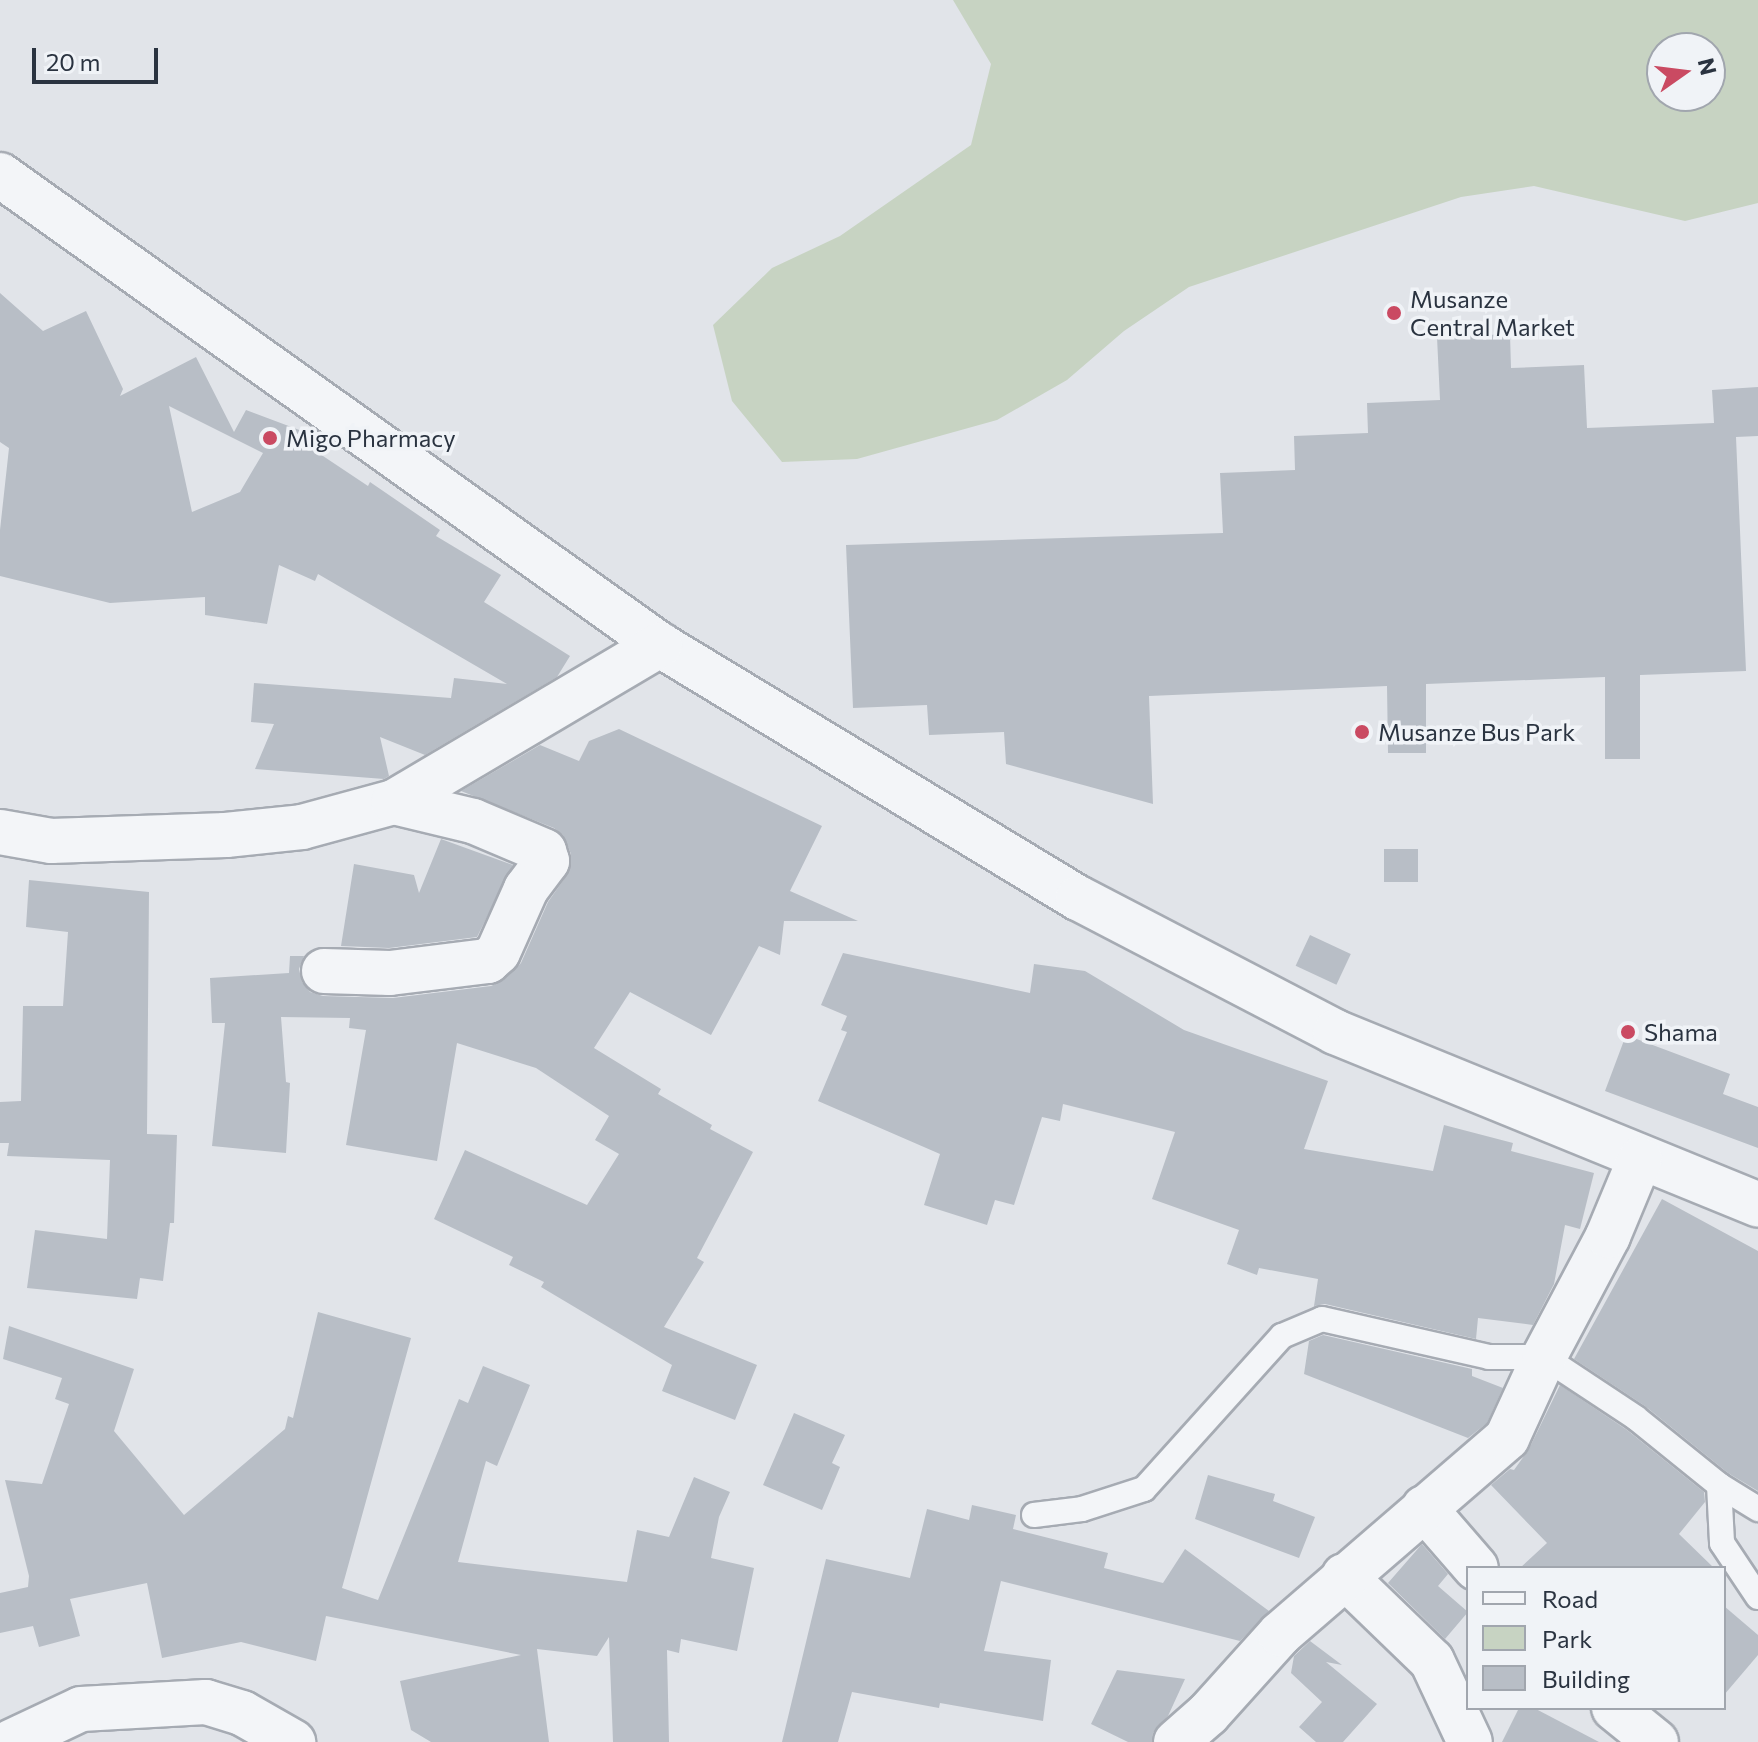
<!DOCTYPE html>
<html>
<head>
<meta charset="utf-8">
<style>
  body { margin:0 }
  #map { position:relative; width:1758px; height:1742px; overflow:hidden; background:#e1e4e9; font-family:Commissioner,sans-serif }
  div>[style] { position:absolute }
  .green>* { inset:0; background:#c7d3c2 }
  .building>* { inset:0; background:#b8bec6; transform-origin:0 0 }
  .roads { filter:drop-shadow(2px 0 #a6abb3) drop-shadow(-2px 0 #a6abb3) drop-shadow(0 2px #a6abb3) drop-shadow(0 -2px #a6abb3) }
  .service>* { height:24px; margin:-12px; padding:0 12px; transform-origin:12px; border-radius:12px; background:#f3f5f8 }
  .minor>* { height:44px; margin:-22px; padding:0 22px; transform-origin:22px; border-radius:22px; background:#f3f5f8 }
  .dots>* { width:22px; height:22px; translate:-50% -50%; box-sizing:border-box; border:4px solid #f0f3f7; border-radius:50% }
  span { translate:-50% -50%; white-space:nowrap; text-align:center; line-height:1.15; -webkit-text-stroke:7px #f0f3f7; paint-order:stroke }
  .poi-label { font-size:24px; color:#2a3340 }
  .left { translate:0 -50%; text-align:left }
  .legend { position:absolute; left:1466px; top:1566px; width:260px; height:144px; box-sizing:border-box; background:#f0f3f7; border:2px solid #a1a6ae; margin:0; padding:10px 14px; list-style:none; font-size:24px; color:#2a3340 }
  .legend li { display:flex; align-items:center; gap:16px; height:40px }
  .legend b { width:40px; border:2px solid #a1a6ae }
  .north { position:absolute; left:1646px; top:32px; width:80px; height:80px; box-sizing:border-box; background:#f0f3f7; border:2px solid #a1a6ae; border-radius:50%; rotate:76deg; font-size:22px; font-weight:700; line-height:32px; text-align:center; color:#2a3340 }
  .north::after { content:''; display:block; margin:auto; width:28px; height:36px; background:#ca4a62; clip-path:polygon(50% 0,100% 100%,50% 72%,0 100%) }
  .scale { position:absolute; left:32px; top:48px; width:126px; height:36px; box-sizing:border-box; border:4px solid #2a3340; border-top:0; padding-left:10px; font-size:24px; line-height:28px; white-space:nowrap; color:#2a3340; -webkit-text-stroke:6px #f0f3f7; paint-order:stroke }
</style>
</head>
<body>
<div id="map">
  <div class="green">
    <div style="clip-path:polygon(evenodd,953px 0,1758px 0,1758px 203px,1685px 221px,1534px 186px,1461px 197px,1189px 287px,1124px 331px,1067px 380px,997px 420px,857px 459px,782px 462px,732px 401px,713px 325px,772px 268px,840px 236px,971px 145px,991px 64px,953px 0,1662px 48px,1710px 48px,1710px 96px,1662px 96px,1662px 48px)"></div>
  </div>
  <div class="building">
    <div style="clip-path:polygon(evenodd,0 293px,43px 331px,86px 311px,123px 389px,120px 396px,196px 357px,234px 432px,246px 410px,326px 440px,320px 454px,368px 486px,370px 482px,440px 530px,436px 536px,501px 575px,484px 602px,570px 656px,557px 677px,425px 755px,380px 737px,389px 776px,384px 779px,255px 769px,274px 724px,251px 722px,254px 683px,451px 698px,454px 678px,507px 684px,318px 574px,315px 581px,279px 565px,267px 624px,205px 615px,205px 597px,110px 603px,0 576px,0 530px,9px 448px,0 442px,0 293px,169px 406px,263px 453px,240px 492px,192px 512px,169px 406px)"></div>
    <div style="clip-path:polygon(1510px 334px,1511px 368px,1584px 365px,1587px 428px,1714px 423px,1712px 390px,1758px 387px,1758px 436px,1736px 437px,1746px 671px,1640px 675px,1640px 759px,1605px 759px,1605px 677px,1426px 684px,1426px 753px,1388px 753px,1387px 686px,1149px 696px,1153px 804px,1006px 764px,1004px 732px,929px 735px,927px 705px,853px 708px,846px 545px,1223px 533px,1220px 473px,1295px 470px,1294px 436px,1368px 433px,1367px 403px,1440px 400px,1437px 337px)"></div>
    <div style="clip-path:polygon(619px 729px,822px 826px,790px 891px,858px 921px,784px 921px,780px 955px,759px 946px,711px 1035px,630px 992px,594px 1048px,661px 1089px,658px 1094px,712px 1125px,710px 1129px,753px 1152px,697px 1258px,704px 1262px,664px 1327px,757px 1365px,735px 1420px,662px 1391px,672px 1365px,541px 1287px,544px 1282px,509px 1265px,513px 1257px,434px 1219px,465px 1150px,587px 1205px,619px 1154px,595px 1140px,609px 1116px,536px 1068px,457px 1043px,437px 1161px,346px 1145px,366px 1030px,349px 1028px,350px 1018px,281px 1017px,286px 1082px,290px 1083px,286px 1153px,212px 1146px,225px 1023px,212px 1023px,210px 978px,289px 973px,290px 956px,304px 956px,299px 969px,302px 982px,310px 992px,323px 996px,393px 998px,491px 986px,504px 980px,521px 963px,548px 902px,567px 875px,571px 854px,563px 835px,554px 828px,461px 791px,540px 745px,579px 761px,589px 741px)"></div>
    <div style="clip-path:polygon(441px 839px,513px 865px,477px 937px,389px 948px,341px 946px,354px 864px,414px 875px,419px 893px)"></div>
    <div style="left:1418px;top:849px;width:33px;height:34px;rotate:90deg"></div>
    <div style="clip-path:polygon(29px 880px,149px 892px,147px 1134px,177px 1135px,174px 1223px,170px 1223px,163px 1281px,140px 1278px,137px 1299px,27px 1288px,35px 1230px,107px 1239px,110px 1160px,7px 1156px,9px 1143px,0 1143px,0 1102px,21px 1101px,23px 1006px,63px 1006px,68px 932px,26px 927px)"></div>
    <div style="left:1310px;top:935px;width:45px;height:34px;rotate:25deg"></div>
    <div style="clip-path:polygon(843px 953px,1030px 993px,1034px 964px,1085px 971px,1184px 1030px,1328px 1081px,1304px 1149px,1433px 1171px,1444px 1125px,1513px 1143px,1511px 1151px,1594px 1173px,1580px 1229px,1565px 1225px,1554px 1284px,1533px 1325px,1478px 1318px,1476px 1339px,1325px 1304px,1314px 1306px,1318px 1279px,1259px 1268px,1257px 1275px,1227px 1264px,1239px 1230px,1152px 1199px,1175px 1132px,1063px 1104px,1060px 1121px,1042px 1117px,1014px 1205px,995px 1200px,987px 1225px,924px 1205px,940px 1154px,818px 1101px,847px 1032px,841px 1030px,847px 1016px,821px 1005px)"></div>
    <div style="clip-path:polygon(1626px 1035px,1730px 1074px,1723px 1094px,1758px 1107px,1758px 1148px,1605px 1091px)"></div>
    <div style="clip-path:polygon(1662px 1199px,1758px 1251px,1758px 1491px,1728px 1473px,1645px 1406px,1574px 1359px)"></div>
    <div style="clip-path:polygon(318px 1312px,411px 1338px,342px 1588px,378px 1600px,459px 1399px,468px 1403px,483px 1366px,530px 1385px,497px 1466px,486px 1461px,458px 1562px,627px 1582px,637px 1530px,669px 1537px,694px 1477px,730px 1492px,719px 1517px,711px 1558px,754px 1568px,737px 1651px,681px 1639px,679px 1653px,667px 1650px,669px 1742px,613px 1742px,609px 1637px,597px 1656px,537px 1649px,549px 1742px,431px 1742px,411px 1730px,400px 1681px,521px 1655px,326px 1616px,316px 1661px,241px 1642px,162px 1658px,147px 1583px,70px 1599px,80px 1636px,39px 1647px,33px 1626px,0 1633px,0 1593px,28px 1587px,29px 1576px,5px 1480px,42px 1484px,69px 1404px,55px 1399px,62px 1378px,3px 1359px,9px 1326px,134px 1369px,114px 1431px,184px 1515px,285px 1429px,288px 1416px,293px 1418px)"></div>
    <div style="clip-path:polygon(1323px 1335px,1472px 1369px,1472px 1376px,1503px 1388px,1487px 1423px,1468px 1438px,1304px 1374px,1309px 1341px)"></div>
    <div style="clip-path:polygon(1560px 1385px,1627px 1430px,1704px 1492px,1705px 1502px,1679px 1534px,1714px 1568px,1520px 1568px,1547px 1543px,1491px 1485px,1510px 1469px,1514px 1470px,1529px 1449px)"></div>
    <div style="clip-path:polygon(794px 1413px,845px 1435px,832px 1463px,840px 1467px,822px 1510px,763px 1485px)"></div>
    <div style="clip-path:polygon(1208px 1475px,1275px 1494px,1273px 1501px,1315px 1517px,1299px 1558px,1195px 1519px)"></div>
    <div style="clip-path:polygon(972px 1505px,1016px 1515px,1013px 1529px,1108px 1553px,1104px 1568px,1163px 1583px,1185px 1549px,1269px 1611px,1240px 1641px,1001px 1581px,984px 1651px,1051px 1660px,1043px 1721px,940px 1703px,939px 1708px,852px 1692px,838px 1742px,782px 1742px,826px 1559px,910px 1578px,927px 1509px,969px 1520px)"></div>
    <div style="clip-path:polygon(1422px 1544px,1448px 1574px,1438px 1586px,1468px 1612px,1445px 1639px,1388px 1583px)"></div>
    <div style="clip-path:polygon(1724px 1606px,1758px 1635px,1758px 1655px,1724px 1695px)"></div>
    <div style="clip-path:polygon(1310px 1641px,1342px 1665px,1326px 1662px,1377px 1704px,1343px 1742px,1316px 1742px,1299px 1727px,1322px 1702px,1291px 1673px,1294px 1656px)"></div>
    <div style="clip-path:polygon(1117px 1670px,1185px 1679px,1168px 1716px,1153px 1733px,1152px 1742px,1128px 1742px,1091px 1724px)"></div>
    <div style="clip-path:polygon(1519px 1708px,1534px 1708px,1599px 1742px,1502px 1742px)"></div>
  </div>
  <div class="roads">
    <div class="service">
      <div style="left:1719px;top:1485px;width:46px;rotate:31.6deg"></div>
      <div style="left:1034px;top:1515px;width:48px;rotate:-7.1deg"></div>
      <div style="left:1082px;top:1509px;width:65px;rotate:-17.9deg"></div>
      <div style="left:1144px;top:1489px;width:206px;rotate:-48deg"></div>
      <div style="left:1282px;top:1336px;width:43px;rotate:-23deg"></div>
      <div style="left:1322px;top:1319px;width:171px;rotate:12.8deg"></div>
      <div style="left:1489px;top:1357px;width:55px"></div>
      <div style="left:1544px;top:1357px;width:110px;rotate:33.5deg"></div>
      <div style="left:1636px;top:1418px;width:107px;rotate:38.9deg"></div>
      <div style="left:1719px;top:1485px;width:58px;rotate:87deg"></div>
      <div style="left:1722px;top:1543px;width:65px;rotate:56.3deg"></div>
    </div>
    <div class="minor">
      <div style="left:0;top:175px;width:810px;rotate:35.46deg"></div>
      <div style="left:660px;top:645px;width:489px;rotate:31.2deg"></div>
      <div style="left:1078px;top:898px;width:290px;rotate:27.5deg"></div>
      <div style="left:1335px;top:1032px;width:457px;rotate:22.2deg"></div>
      <div style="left:0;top:832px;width:52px;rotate:10deg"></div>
      <div style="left:51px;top:841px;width:175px;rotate:-2deg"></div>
      <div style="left:226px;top:835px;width:76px;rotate:-6deg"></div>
      <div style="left:302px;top:827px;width:95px;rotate:-15.2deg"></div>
      <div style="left:394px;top:802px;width:309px;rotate:-30.6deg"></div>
      <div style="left:324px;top:971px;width:66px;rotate:1.7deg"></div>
      <div style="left:390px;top:973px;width:99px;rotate:-7deg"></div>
      <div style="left:488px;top:961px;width:13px;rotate:-42deg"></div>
      <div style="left:498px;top:952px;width:69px;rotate:-66deg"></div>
      <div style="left:526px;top:889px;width:35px;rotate:-53deg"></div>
      <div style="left:547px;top:861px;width:10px;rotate:-107deg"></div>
      <div style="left:544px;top:851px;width:77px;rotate:-157.1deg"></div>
      <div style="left:473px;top:821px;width:81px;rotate:-166.5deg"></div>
      <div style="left:1424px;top:1508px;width:79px;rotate:49.1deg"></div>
      <div style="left:1344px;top:1576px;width:122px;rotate:44deg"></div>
      <div style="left:1432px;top:1661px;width:89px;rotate:64.9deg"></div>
      <div style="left:1614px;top:1708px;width:54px;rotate:39deg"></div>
      <div style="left:11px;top:1742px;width:77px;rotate:-25.2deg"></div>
      <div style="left:81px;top:1709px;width:125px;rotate:-3.2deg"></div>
      <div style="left:206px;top:1702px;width:38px;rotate:17deg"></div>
      <div style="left:242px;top:1713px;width:59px;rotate:29.6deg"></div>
      <div style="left:1176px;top:1742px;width:43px;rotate:-41.2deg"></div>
      <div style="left:1208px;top:1714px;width:108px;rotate:-48deg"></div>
      <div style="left:1280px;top:1634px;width:300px;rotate:-40.8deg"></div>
      <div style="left:1507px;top:1438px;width:89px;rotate:-65.4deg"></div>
      <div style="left:1544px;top:1357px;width:137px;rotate:-62.1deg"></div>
      <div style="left:1608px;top:1236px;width:83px;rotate:-67.4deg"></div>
    </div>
  </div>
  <div class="dots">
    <div style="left:1394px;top:313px;background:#ca4a62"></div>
    <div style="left:270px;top:438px;background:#ca4a62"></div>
    <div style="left:1362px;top:732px;background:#ca4a62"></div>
    <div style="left:1628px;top:1032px;background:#ca4a62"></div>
  </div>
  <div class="poi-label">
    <span class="left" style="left:1410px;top:313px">Musanze<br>Central Market</span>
    <span class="left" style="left:286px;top:438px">Migo Pharmacy</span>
    <span class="left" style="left:1378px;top:732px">Musanze Bus Park</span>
    <span class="left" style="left:1644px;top:1032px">Shama</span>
  </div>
  <ul class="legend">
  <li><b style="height:10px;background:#f3f5f8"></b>Road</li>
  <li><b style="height:22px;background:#c7d3c2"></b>Park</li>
  <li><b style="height:22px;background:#b8bec6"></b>Building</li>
  </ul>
  <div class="north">N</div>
  <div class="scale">20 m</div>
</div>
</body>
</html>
